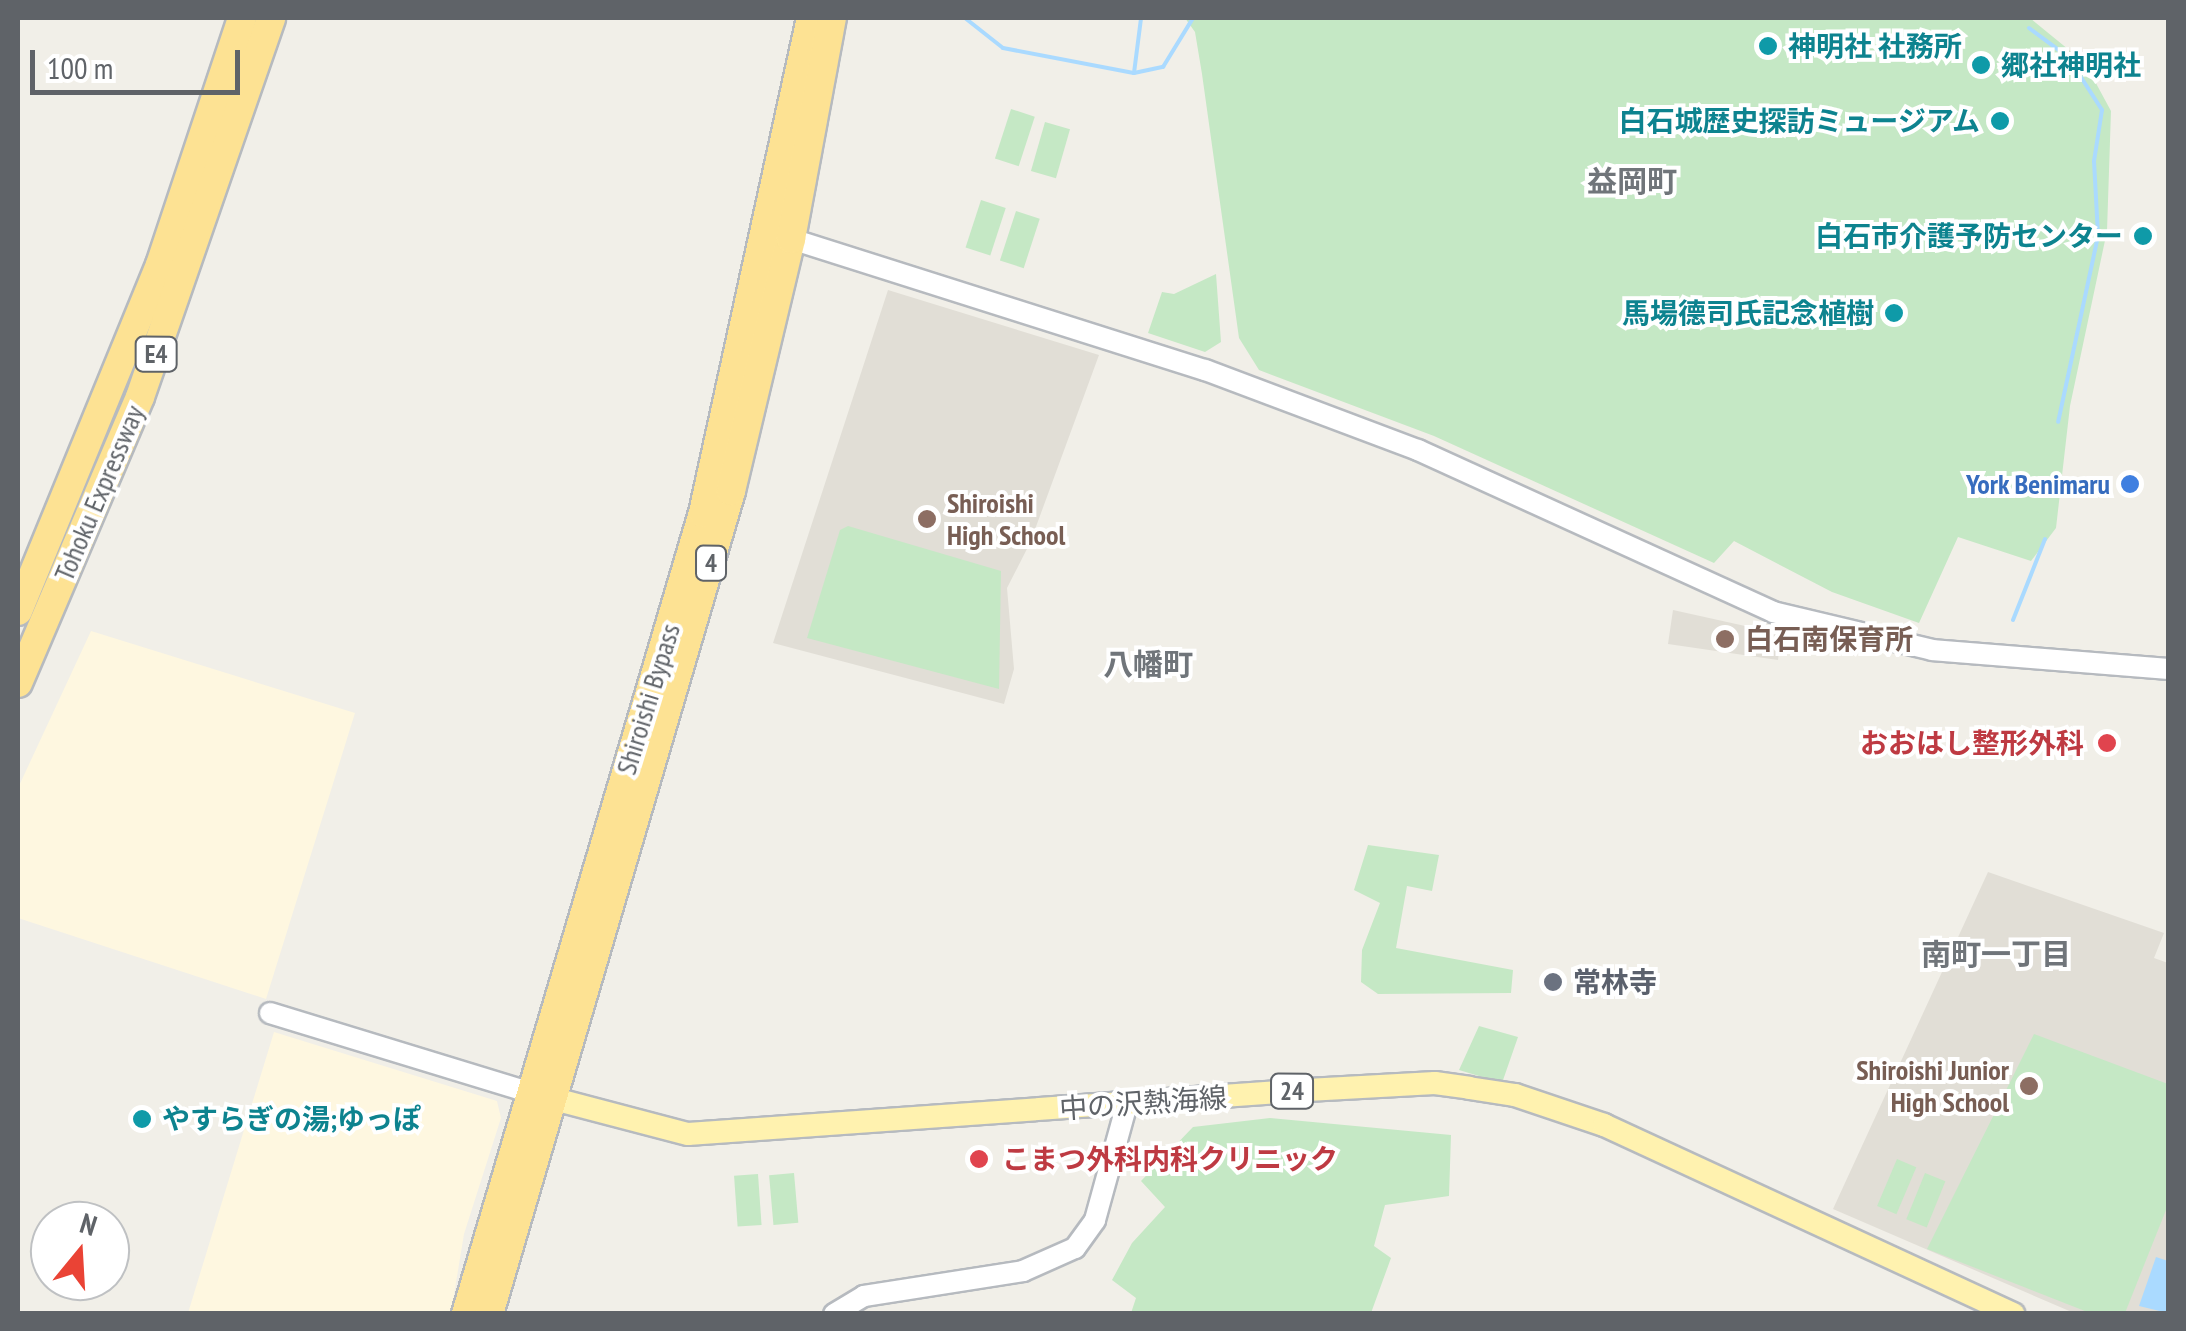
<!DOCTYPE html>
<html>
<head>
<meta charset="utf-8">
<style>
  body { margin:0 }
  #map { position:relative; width:2186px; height:1331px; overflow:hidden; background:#f1efe8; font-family:"PT Sans Narrow","Noto Sans JP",sans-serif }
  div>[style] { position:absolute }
  .commercial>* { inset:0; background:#fef7e0 }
  .education>* { inset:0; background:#e1ded6 }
  .green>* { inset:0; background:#c5e8c5; transform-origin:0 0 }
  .water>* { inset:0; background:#aadaff }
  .stream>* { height:4px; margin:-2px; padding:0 2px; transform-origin:2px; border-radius:2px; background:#aadaff }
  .roads { filter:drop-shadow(2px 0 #b6babf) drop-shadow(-2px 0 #b6babf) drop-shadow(0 2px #b6babf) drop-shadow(0 -2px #b6babf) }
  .secondary>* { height:20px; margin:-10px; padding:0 10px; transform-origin:10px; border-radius:10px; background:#fff }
  .primary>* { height:22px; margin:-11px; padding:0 11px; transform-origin:11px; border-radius:11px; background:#fff2af }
  .highway>* { height:28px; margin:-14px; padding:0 14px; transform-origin:14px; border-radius:14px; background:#fde293 }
  .dots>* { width:28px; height:28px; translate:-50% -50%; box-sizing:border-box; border:5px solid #fff; border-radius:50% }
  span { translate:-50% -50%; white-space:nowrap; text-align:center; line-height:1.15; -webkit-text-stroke:8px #fff; paint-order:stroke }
  .shield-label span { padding:2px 8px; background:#fff; border:2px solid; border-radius:8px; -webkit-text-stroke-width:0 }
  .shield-label { font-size:25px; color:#5f6368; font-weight:700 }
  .culture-label { font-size:28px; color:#0d838f; font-weight:700 }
  .left { translate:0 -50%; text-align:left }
  .right { translate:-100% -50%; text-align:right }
  .shop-label { font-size:28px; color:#366cbe; font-weight:700 }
  .street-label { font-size:28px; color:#5f6368 }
  .education-label { font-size:28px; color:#785e54; font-weight:700 }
  .health-label { font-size:28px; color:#be3a42; font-weight:700 }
  .worship-label { font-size:28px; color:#5b616d; font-weight:700 }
  .neighbourhood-label { font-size:30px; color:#70757a; font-weight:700 }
  .frame { position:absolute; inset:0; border:20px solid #5f6368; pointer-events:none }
  .north { position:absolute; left:30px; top:1201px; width:100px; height:100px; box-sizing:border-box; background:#fff; border:2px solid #bfc1c3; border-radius:50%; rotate:18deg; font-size:28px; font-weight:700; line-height:40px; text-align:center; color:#5f6368 }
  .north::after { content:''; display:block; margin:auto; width:35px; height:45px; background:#ea4335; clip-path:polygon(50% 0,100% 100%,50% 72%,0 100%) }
  .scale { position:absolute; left:30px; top:50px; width:210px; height:45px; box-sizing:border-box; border:5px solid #5f6368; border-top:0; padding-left:12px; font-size:30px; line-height:35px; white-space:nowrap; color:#5f6368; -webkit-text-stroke:8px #fff; paint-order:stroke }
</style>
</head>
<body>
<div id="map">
  <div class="commercial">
    <div style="clip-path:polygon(91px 631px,355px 713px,266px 999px,18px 918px,18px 788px)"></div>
    <div style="clip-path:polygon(274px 1032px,497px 1101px,501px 1118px,464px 1234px,451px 1313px,188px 1313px)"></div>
  </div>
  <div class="education">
    <div style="clip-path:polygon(888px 290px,1099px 355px,1030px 543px,1007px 588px,1014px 669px,1004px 704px,773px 643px)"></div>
    <div style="clip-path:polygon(1673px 610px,1781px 634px,1778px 660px,1668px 644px)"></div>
    <div style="clip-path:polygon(1988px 872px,2164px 933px,2154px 958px,2168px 963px,2168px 1313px,2074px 1313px,1833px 1209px)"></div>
  </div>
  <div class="green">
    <div style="clip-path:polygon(1185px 18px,2030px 18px,2085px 63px,2111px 111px,2107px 231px,2070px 406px,2056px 528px,2031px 561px,1958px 537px,1919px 623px,1832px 592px,1734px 541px,1714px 563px,1434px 436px,1259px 370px,1239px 338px,1202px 74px,1195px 32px)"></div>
    <div style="left:1011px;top:109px;width:25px;height:52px;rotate:18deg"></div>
    <div style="left:1045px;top:122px;width:26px;height:51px;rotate:16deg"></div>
    <div style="left:981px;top:200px;width:26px;height:50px;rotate:18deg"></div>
    <div style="left:1016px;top:211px;width:25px;height:52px;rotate:18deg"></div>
    <div style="clip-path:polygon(1216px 274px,1221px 342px,1205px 352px,1148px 333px,1162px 292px,1174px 294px)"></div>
    <div style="clip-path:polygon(848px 526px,1001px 571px,999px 689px,807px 638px,840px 530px)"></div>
    <div style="clip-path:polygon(1368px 845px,1439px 855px,1432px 891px,1407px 886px,1396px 948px,1513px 970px,1511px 993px,1378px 994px,1361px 982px,1362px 950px,1380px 903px,1354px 890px)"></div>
    <div style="clip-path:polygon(1479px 1026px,1518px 1037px,1502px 1083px,1459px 1070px)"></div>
    <div style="clip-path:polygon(2034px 1034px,2168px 1084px,2168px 1205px,2125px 1313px,2090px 1313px,1927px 1249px)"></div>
    <div style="clip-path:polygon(1270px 1118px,1451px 1135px,1449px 1196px,1385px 1205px,1374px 1246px,1391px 1258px,1371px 1313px,1131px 1313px,1136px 1298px,1112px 1280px,1132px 1243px,1165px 1207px,1141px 1181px,1193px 1127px)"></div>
    <div style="left:1897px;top:1159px;width:21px;height:51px;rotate:23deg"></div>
    <div style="left:794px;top:1173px;width:50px;height:25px;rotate:85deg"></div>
    <div style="left:1925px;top:1173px;width:22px;height:50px;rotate:22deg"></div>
    <div style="left:758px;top:1174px;width:51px;height:24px;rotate:86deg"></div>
  </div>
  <div class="water">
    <div style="clip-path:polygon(2156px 1257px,2168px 1261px,2168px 1313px,2139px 1306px)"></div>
  </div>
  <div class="stream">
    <div style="left:689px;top:18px;width:21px"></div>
    <div style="left:965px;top:18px;width:48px;rotate:38.3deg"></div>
    <div style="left:1003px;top:48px;width:133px;rotate:10.8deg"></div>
    <div style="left:1134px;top:73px;width:30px;rotate:-12deg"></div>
    <div style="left:1163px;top:67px;width:57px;rotate:-58.5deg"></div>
    <div style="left:2029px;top:28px;width:49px;rotate:36.6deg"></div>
    <div style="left:2068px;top:57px;width:63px;rotate:57.3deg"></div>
    <div style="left:2102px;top:110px;width:52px;rotate:98.9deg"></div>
    <div style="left:2094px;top:161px;width:75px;rotate:86.9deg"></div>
    <div style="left:2098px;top:236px;width:190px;rotate:102.1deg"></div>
    <div style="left:1134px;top:73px;width:55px;rotate:-82.7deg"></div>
    <div style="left:2013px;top:620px;width:87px;rotate:-68.4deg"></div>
  </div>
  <div class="roads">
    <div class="secondary">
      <div style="left:782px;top:236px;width:444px;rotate:17.6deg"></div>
      <div style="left:1205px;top:370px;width:228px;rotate:20.6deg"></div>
      <div style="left:1418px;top:450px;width:390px;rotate:24.5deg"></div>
      <div style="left:1773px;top:612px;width:163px;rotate:13.4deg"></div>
      <div style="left:1932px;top:650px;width:237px;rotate:4.6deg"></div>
      <div style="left:270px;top:1013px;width:273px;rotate:17deg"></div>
      <div style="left:834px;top:1314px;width:35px;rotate:-31deg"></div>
      <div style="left:864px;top:1296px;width:161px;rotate:-8.9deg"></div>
      <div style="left:1023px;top:1271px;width:57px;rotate:-23.9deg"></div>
      <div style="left:1075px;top:1248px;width:34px;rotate:-54deg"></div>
      <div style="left:1095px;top:1220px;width:120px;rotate:-74.6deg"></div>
    </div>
    <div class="primary">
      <div style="left:539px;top:1095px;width:154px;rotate:14.7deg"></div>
      <div style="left:688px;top:1134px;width:621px;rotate:-4.07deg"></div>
      <div style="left:1307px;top:1090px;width:128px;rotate:-3.1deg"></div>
      <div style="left:1435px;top:1083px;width:34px;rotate:8deg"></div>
      <div style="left:1469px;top:1088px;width:47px;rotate:8.7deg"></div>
      <div style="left:1515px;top:1095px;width:94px;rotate:18.6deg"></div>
      <div style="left:1604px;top:1125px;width:451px;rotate:24.8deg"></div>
    </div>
    <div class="highway">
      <div style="left:18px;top:611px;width:374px;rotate:-67.7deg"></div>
      <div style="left:160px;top:265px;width:260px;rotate:-71.6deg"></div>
      <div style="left:18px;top:683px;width:311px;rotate:-66.9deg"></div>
      <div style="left:140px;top:397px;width:401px;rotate:-70.9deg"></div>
      <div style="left:466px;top:1314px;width:835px;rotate:-73.52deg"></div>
      <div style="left:703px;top:513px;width:507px;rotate:-77.69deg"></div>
      <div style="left:489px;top:1314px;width:858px;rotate:-73.61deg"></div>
      <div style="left:731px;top:491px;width:259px;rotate:-76.6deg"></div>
      <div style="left:791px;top:239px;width:225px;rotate:-79.5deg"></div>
    </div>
  </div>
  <div class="dots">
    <div style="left:1768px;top:46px;background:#0f9aa8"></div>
    <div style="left:1981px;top:65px;background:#0f9aa8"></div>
    <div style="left:2000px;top:121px;background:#0f9aa8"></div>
    <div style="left:2143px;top:236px;background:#0f9aa8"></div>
    <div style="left:1894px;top:313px;background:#0f9aa8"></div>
    <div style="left:2130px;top:484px;background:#3f7fe0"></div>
    <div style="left:927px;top:519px;background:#8d6e63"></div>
    <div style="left:1725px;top:639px;background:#8d6e63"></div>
    <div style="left:2107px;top:743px;background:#e0444e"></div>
    <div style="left:1553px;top:982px;background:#6b7280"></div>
    <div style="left:2029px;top:1086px;background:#8d6e63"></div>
    <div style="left:142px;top:1119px;background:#0f9aa8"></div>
    <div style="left:979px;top:1159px;background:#e0444e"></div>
  </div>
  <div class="shield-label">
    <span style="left:156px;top:354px">E4</span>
    <span style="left:711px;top:563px">4</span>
    <span style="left:1292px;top:1091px">24</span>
  </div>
  <div class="culture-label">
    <span class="left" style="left:1788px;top:46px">神明社 社務所</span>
    <span class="left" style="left:2001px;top:65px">郷社神明社</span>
    <span class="right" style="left:1980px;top:121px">白石城歴史探訪ミュージアム</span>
    <span class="right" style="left:2123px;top:236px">白石市介護予防センター</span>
    <span class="right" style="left:1874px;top:313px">馬場德司氏記念植樹</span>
    <span class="left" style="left:162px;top:1119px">やすらぎの湯;ゆっぽ</span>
  </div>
  <div class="shop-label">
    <span class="right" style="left:2110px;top:484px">York Benimaru</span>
  </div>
  <div class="street-label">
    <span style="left:99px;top:493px;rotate:-67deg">Tohoku Expressway</span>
    <span style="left:648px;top:699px;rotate:-73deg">Shiroishi Bypass</span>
    <span style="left:1143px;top:1103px;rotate:-4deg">中の沢熱海線</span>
  </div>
  <div class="education-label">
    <span class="left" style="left:947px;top:519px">Shiroishi<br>High School</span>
    <span class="left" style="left:1745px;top:639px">白石南保育所</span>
    <span class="right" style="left:2009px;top:1086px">Shiroishi Junior<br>High School</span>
  </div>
  <div class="health-label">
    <span class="right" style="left:2084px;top:743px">おおはし整形外科</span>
    <span class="left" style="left:1002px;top:1159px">こまつ外科内科クリニック</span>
  </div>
  <div class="worship-label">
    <span class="left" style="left:1573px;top:982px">常林寺</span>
  </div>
  <div class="neighbourhood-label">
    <span style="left:1632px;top:181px">益岡町</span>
    <span style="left:1148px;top:664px">八幡町</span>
    <span style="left:1996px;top:954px">南町一丁目</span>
  </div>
  <div class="frame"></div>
  <div class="north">N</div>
  <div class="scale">100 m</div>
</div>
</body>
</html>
